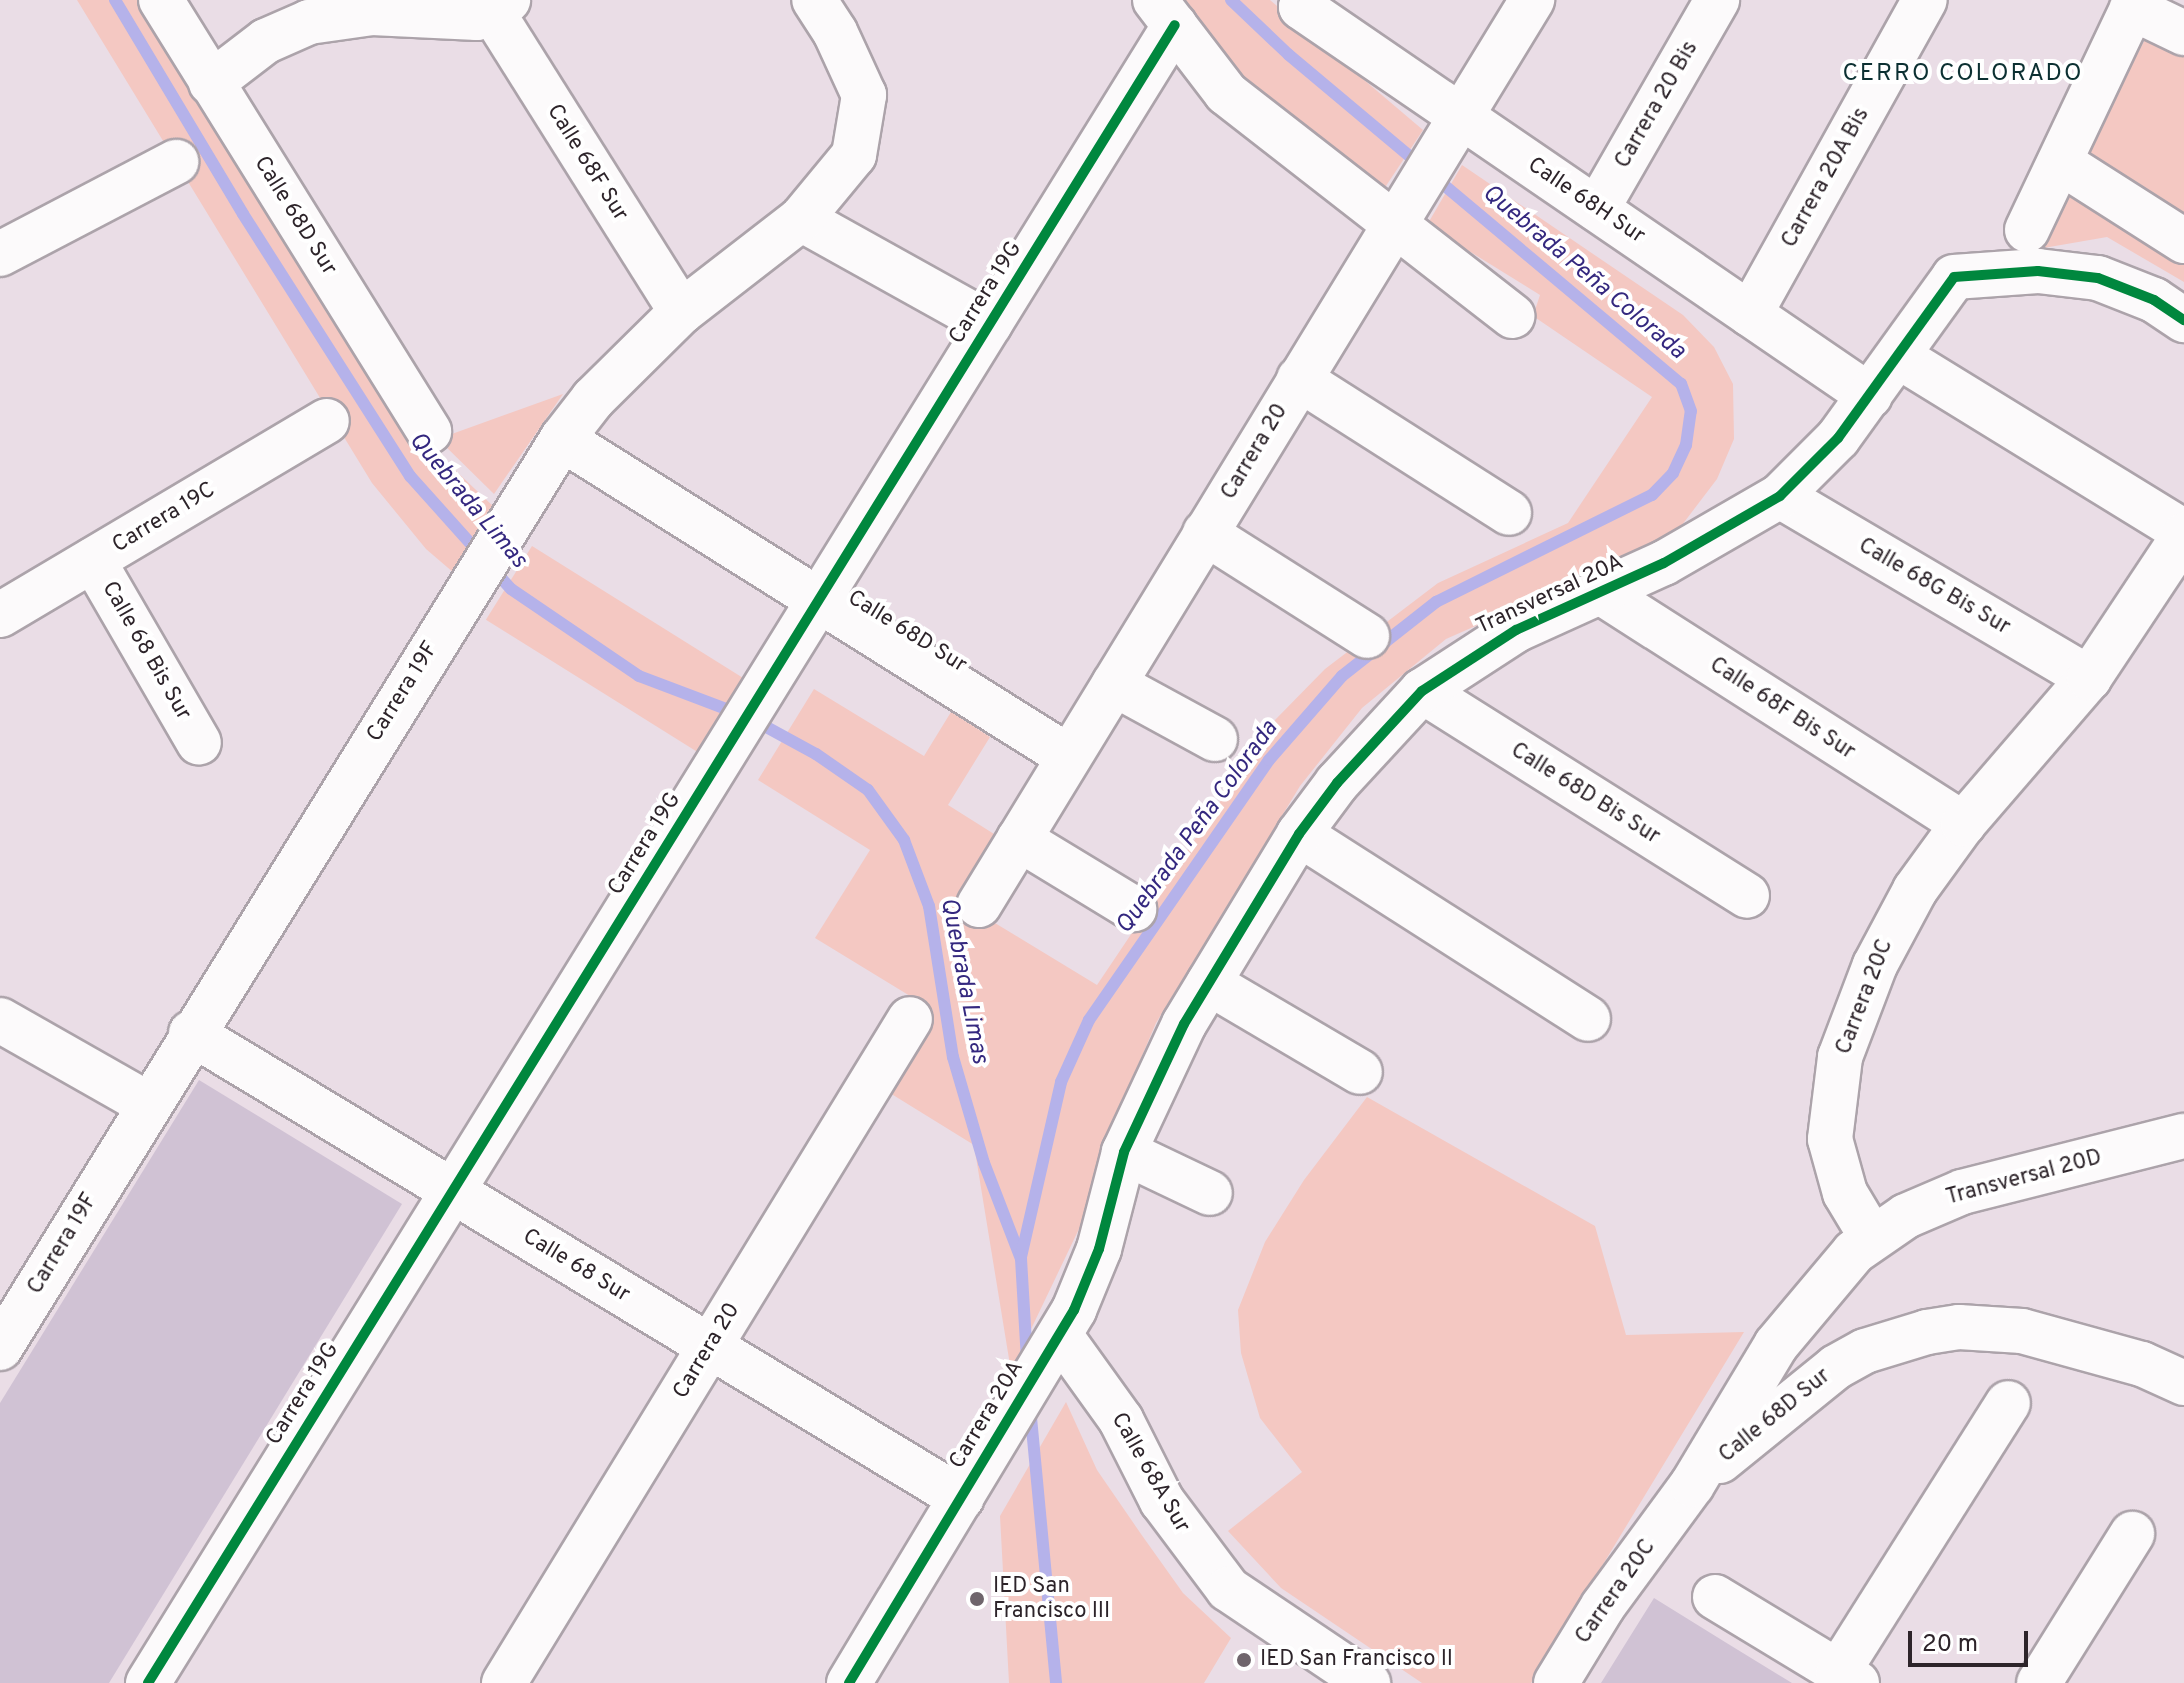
<!DOCTYPE html>
<html>
<head>
<meta charset="utf-8">
<style>
  body { margin:0 }
  #map { position:relative; width:2184px; height:1683px; overflow:hidden; background:#eadde6; font-family:Overpass,sans-serif }
  div>[style] { position:absolute }
  .green>* { inset:0; background:#f4c8c2; transform-origin:0 0 }
  .stream>* { height:12px; margin:-6px; padding:0 6px; transform-origin:6px; border-radius:6px; background:#b5b2ea }
  .building>* { inset:0; background:#d0c2d4 }
  .roads { filter:drop-shadow(2px 0 #aca3aa) drop-shadow(-2px 0 #aca3aa) drop-shadow(0 2px #aca3aa) drop-shadow(0 -2px #aca3aa) }
  .minor>* { height:44px; margin:-22px; padding:0 22px; transform-origin:22px; border-radius:22px; background:#fcfafb }
  .cycleway>* { height:10px; margin:-5px; padding:0 5px; transform-origin:5px; border-radius:5px; background:#00873e }
  .dots>* { width:22px; height:22px; translate:-50% -50%; box-sizing:border-box; border:4px solid #fff; border-radius:50% }
  span { translate:-50% -50%; white-space:nowrap; text-align:center; line-height:1.15; -webkit-text-stroke:8px #fff; paint-order:stroke }
  .street-label { font-size:22px; color:#2d242a }
  .poi-label { font-size:22px; color:#2d242a }
  .left { translate:0 -50%; text-align:left }
  .neighbourhood-label { font-size:24px; color:#0c3032; letter-spacing:2px }
  .water-label { font-size:24px; color:#34287f; font-style:italic }
  .scale { position:absolute; left:1908px; top:1631px; width:120px; height:36px; box-sizing:border-box; border:4px solid #2d242a; border-top:0; padding-left:10px; font-size:24px; line-height:28px; white-space:nowrap; color:#2d242a; -webkit-text-stroke:6px #fff; paint-order:stroke }
</style>
</head>
<body>
<div id="map">
  <div class="green">
    <div style="clip-path:polygon(77px 0,147px 0,419px 436px,494px 507px,454px 573px,426px 549px,372px 483px)"></div>
    <div style="clip-path:polygon(1183px 0,1270px 0,1423px 130px,1380px 195px,1241px 74px)"></div>
    <div style="clip-path:polygon(2148px 34px,2184px 45px,2184px 282px,2107px 237px,2032px 250px)"></div>
    <div style="clip-path:polygon(1462px 165px,1683px 315px,1714px 347px,1733px 384px,1734px 439px,1717px 479px,1682px 525px,1627px 559px,1446px 639px,1362px 708px,1300px 786px,1156px 1023px,1102px 1150px,1089px 1208px,1011px 1371px,974px 1145px,885px 1090px,933px 1010px,815px 938px,870px 850px,758px 780px,814px 689px,924px 756px,951px 712px,990px 737px,948px 805px,1002px 839px,962px 903px,1097px 985px,1275px 720px,1325px 669px,1438px 583px,1568px 523px,1652px 397px,1533px 316px,1540px 295px,1427px 225px)"></div>
    <div style="clip-path:polygon(563px 394px,494px 494px,438px 439px)"></div>
    <div style="left:532px;top:546px;width:249px;height:87px;rotate:32deg"></div>
    <div style="clip-path:polygon(1367px 1097px,1595px 1226px,1626px 1335px,1744px 1332px,1531px 1683px,1422px 1683px,1281px 1588px,1228px 1531px,1302px 1472px,1260px 1418px,1241px 1353px,1238px 1310px,1265px 1242px,1304px 1180px)"></div>
    <div style="clip-path:polygon(1066px 1402px,1097px 1470px,1141px 1534px,1183px 1593px,1231px 1638px,1204px 1683px,1009px 1683px,1000px 1516px)"></div>
  </div>
  <div class="stream">
    <div style="left:115px;top:0;width:249px;rotate:59.1deg"></div>
    <div style="left:243px;top:214px;width:311px;rotate:57.5deg"></div>
    <div style="left:410px;top:476px;width:105px;rotate:48.1deg"></div>
    <div style="left:492px;top:568px;width:28px;rotate:48deg"></div>
    <div style="left:511px;top:589px;width:155px;rotate:34.2deg"></div>
    <div style="left:639px;top:676px;width:119px;rotate:20.7deg"></div>
    <div style="left:750px;top:718px;width:75px;rotate:28.6deg"></div>
    <div style="left:816px;top:754px;width:63px;rotate:34.7deg"></div>
    <div style="left:868px;top:790px;width:62px;rotate:54.2deg"></div>
    <div style="left:904px;top:840px;width:71px;rotate:69.3deg"></div>
    <div style="left:929px;top:906px;width:153px;rotate:81deg"></div>
    <div style="left:953px;top:1057px;width:110px;rotate:73.7deg"></div>
    <div style="left:984px;top:1163px;width:103px;rotate:68.9deg"></div>
    <div style="left:1021px;top:1259px;width:102px;rotate:86.6deg"></div>
    <div style="left:1021px;top:1257px;width:180px;rotate:-77.1deg"></div>
    <div style="left:1061px;top:1082px;width:68px;rotate:-65.7deg"></div>
    <div style="left:1089px;top:1020px;width:316px;rotate:-55.3deg"></div>
    <div style="left:1269px;top:760px;width:111px;rotate:-49deg"></div>
    <div style="left:1342px;top:676px;width:120px;rotate:-38.2deg"></div>
    <div style="left:1436px;top:602px;width:241px;rotate:-26.4deg"></div>
    <div style="left:1652px;top:495px;width:30px;rotate:-46deg"></div>
    <div style="left:1673px;top:473px;width:31px;rotate:-65deg"></div>
    <div style="left:1686px;top:445px;width:34px;rotate:-82deg"></div>
    <div style="left:1691px;top:411px;width:29px;rotate:-110deg"></div>
    <div style="left:1681px;top:384px;width:512px;rotate:-139.99deg"></div>
    <div style="left:1289px;top:55px;width:80px;rotate:-136.5deg"></div>
    <div style="left:1030px;top:1407px;width:277px;rotate:84.6deg"></div>
  </div>
  <div class="building">
    <div style="clip-path:polygon(199px 1080px,402px 1204px,109px 1683px,0 1683px,0 1403px)"></div>
    <div style="clip-path:polygon(1654px 1598px,1725px 1642px,1792px 1683px,1601px 1683px)"></div>
  </div>
  <div class="roads">
    <div class="minor">
      <div style="left:161px;top:0;width:508px;rotate:58.13deg"></div>
      <div style="left:1155px;top:0;width:117px;rotate:52.6deg"></div>
      <div style="left:1226px;top:93px;width:363px;rotate:37.9deg"></div>
      <div style="left:1305px;top:0;width:8px;rotate:120deg"></div>
      <div style="left:1301px;top:7px;width:689px;rotate:34.36deg"></div>
      <div style="left:2132px;top:8px;width:58px;rotate:25.7deg"></div>
      <div style="left:493px;top:13px;width:353px;rotate:57.8deg"></div>
      <div style="left:211px;top:83px;width:69px;rotate:-37.4deg"></div>
      <div style="left:266px;top:41px;width:47px;rotate:-23.8deg"></div>
      <div style="left:309px;top:22px;width:64px;rotate:-8.1deg"></div>
      <div style="left:372px;top:13px;width:105px;rotate:2.7deg"></div>
      <div style="left:477px;top:18px;width:36px;rotate:-30deg"></div>
      <div style="left:2060px;top:162px;width:147px;rotate:32.5deg"></div>
      <div style="left:1597px;top:209px;width:241px;rotate:-60.1deg"></div>
      <div style="left:801px;top:219px;width:216px;rotate:29.1deg"></div>
      <div style="left:2027px;top:230px;width:255px;rotate:-64.6deg"></div>
      <div style="left:0;top:254px;width:199px;rotate:-27.6deg"></div>
      <div style="left:1750px;top:314px;width:359px;rotate:-60.9deg"></div>
      <div style="left:1898px;top:356px;width:336px;rotate:31.6deg"></div>
      <div style="left:1299px;top:379px;width:249px;rotate:32.5deg"></div>
      <div style="left:562px;top:439px;width:598px;rotate:32.1deg"></div>
      <div style="left:1780px;top:496px;width:359px;rotate:30.5deg"></div>
      <div style="left:1205px;top:533px;width:192px;rotate:32.4deg"></div>
      <div style="left:93px;top:560px;width:211px;rotate:59.9deg"></div>
      <div style="left:1602px;top:593px;width:429px;rotate:32.6deg"></div>
      <div style="left:0;top:615px;width:380px;rotate:-30.7deg"></div>
      <div style="left:1114px;top:684px;width:115px;rotate:28.6deg"></div>
      <div style="left:1422px;top:691px;width:384px;rotate:32.2deg"></div>
      <div style="left:1299px;top:834px;width:343px;rotate:32.6deg"></div>
      <div style="left:1019px;top:839px;width:135px;rotate:31.3deg"></div>
      <div style="left:979px;top:905px;width:1061px;rotate:-58.57deg"></div>
      <div style="left:1209px;top:983px;width:175px;rotate:30.5deg"></div>
      <div style="left:0;top:1020px;width:170px;rotate:29.6deg"></div>
      <div style="left:191px;top:1033px;width:900px;rotate:31.13deg"></div>
      <div style="left:1124px;top:1152px;width:95px;rotate:25.5deg"></div>
      <div style="left:1872px;top:1238px;width:52px;rotate:-121deg"></div>
      <div style="left:1845px;top:1193px;width:56px;rotate:-105.5deg"></div>
      <div style="left:1830px;top:1139px;width:83px;rotate:-83deg"></div>
      <div style="left:1840px;top:1057px;width:98px;rotate:-69.2deg"></div>
      <div style="left:1875px;top:965px;width:85px;rotate:-61.9deg"></div>
      <div style="left:1915px;top:890px;width:82px;rotate:-54deg"></div>
      <div style="left:1963px;top:824px;width:193px;rotate:-49.2deg"></div>
      <div style="left:2089px;top:678px;width:172px;rotate:-56.4deg"></div>
      <div style="left:1060px;top:1335px;width:105px;rotate:54.3deg"></div>
      <div style="left:1121px;top:1420px;width:91px;rotate:63.2deg"></div>
      <div style="left:1162px;top:1501px;width:110px;rotate:53.1deg"></div>
      <div style="left:1228px;top:1589px;width:169px;rotate:33.9deg"></div>
      <div style="left:0;top:1348px;width:1069px;rotate:-58.27deg"></div>
      <div style="left:562px;top:439px;width:51px;rotate:-52.2deg"></div>
      <div style="left:593px;top:399px;width:124px;rotate:-44.7deg"></div>
      <div style="left:681px;top:312px;width:152px;rotate:-37.8deg"></div>
      <div style="left:801px;top:219px;width:83px;rotate:-50.4deg"></div>
      <div style="left:854px;top:155px;width:61px;rotate:-80.5deg"></div>
      <div style="left:864px;top:95px;width:69px;rotate:-114.7deg"></div>
      <div style="left:835px;top:32px;width:38px;rotate:-123deg"></div>
      <div style="left:1720px;top:1461px;width:149px;rotate:-39deg"></div>
      <div style="left:1836px;top:1367px;width:33px;rotate:-29deg"></div>
      <div style="left:1865px;top:1351px;width:65px;rotate:-17deg"></div>
      <div style="left:1927px;top:1332px;width:32px;rotate:-9deg"></div>
      <div style="left:1959px;top:1327px;width:63px;rotate:3.6deg"></div>
      <div style="left:2022px;top:1331px;width:124px;rotate:15.4deg"></div>
      <div style="left:2142px;top:1364px;width:46px;rotate:24.3deg"></div>
      <div style="left:1715px;top:1597px;width:166px;rotate:31.2deg"></div>
      <div style="left:1838px;top:1672px;width:318px;rotate:-57.7deg"></div>
      <div style="left:148px;top:1683px;width:1950px;rotate:-58.23deg"></div>
      <div style="left:504px;top:1683px;width:778px;rotate:-58.56deg"></div>
      <div style="left:849px;top:1683px;width:436px;rotate:-58.9deg"></div>
      <div style="left:1074px;top:1310px;width:66px;rotate:-67.7deg"></div>
      <div style="left:1099px;top:1249px;width:100px;rotate:-75.5deg"></div>
      <div style="left:1124px;top:1152px;width:141px;rotate:-64.9deg"></div>
      <div style="left:1184px;top:1024px;width:222px;rotate:-58.8deg"></div>
      <div style="left:1299px;top:834px;width:64px;rotate:-53.3deg"></div>
      <div style="left:1337px;top:783px;width:125px;rotate:-47.3deg"></div>
      <div style="left:1422px;top:691px;width:112px;rotate:-33deg"></div>
      <div style="left:1516px;top:630px;width:162px;rotate:-24.4deg"></div>
      <div style="left:1664px;top:563px;width:134px;rotate:-30deg"></div>
      <div style="left:1780px;top:496px;width:82px;rotate:-45deg"></div>
      <div style="left:1838px;top:438px;width:198px;rotate:-54.2deg"></div>
      <div style="left:1954px;top:277px;width:84px;rotate:-4.1deg"></div>
      <div style="left:2038px;top:271px;width:60px;rotate:6.7deg"></div>
      <div style="left:2098px;top:278px;width:60px;rotate:21.4deg"></div>
      <div style="left:2154px;top:300px;width:36px;rotate:34deg"></div>
      <div style="left:1556px;top:1683px;width:90px;rotate:-58.6deg"></div>
      <div style="left:1603px;top:1606px;width:150px;rotate:-53.7deg"></div>
      <div style="left:1692px;top:1485px;width:163px;rotate:-59deg"></div>
      <div style="left:1776px;top:1345px;width:121px;rotate:-50deg"></div>
      <div style="left:1854px;top:1252px;width:63px;rotate:-34.7deg"></div>
      <div style="left:1906px;top:1216px;width:61px;rotate:-23.2deg"></div>
      <div style="left:1962px;top:1192px;width:229px;rotate:-14.2deg"></div>
      <div style="left:2039px;top:1683px;width:176px;rotate:-58deg"></div>
    </div>
  </div>
  <div class="cycleway">
    <div style="left:148px;top:1683px;width:1950px;rotate:-58.23deg"></div>
    <div style="left:849px;top:1683px;width:436px;rotate:-58.9deg"></div>
    <div style="left:1074px;top:1310px;width:66px;rotate:-67.7deg"></div>
    <div style="left:1099px;top:1249px;width:100px;rotate:-75.5deg"></div>
    <div style="left:1124px;top:1152px;width:141px;rotate:-64.9deg"></div>
    <div style="left:1184px;top:1024px;width:222px;rotate:-58.8deg"></div>
    <div style="left:1299px;top:834px;width:64px;rotate:-53.3deg"></div>
    <div style="left:1337px;top:783px;width:125px;rotate:-47.3deg"></div>
    <div style="left:1422px;top:691px;width:112px;rotate:-33deg"></div>
    <div style="left:1516px;top:630px;width:162px;rotate:-24.4deg"></div>
    <div style="left:1664px;top:563px;width:134px;rotate:-30deg"></div>
    <div style="left:1780px;top:496px;width:82px;rotate:-45deg"></div>
    <div style="left:1838px;top:438px;width:198px;rotate:-54.2deg"></div>
    <div style="left:1954px;top:277px;width:84px;rotate:-4.1deg"></div>
    <div style="left:2038px;top:271px;width:60px;rotate:6.7deg"></div>
    <div style="left:2098px;top:278px;width:60px;rotate:21.4deg"></div>
    <div style="left:2154px;top:300px;width:36px;rotate:34deg"></div>
  </div>
  <div class="dots">
    <div style="left:977px;top:1599px;background:#6f656c"></div>
    <div style="left:1244px;top:1660px;background:#6f656c"></div>
  </div>
  <div class="street-label">
    <span style="left:1657px;top:105px;rotate:-60deg">Carrera 20 Bis</span>
    <span style="left:587px;top:163px;rotate:58deg">Calle 68F Sur</span>
    <span style="left:1826px;top:178px;rotate:-61deg">Carrera 20A Bis</span>
    <span style="left:1586px;top:201px;rotate:34deg">Calle 68H Sur</span>
    <span style="left:295px;top:216px;rotate:58deg">Calle 68D Sur</span>
    <span style="left:986px;top:293px;rotate:-58deg">Carrera 19G</span>
    <span style="left:1255px;top:452px;rotate:-59deg">Carrera 20</span>
    <span style="left:164px;top:518px;rotate:-31deg">Carrera 19C</span>
    <span style="left:1934px;top:587px;rotate:30deg">Calle 68G Bis Sur</span>
    <span style="left:1550px;top:595px;rotate:-25deg">Transversal 20A</span>
    <span style="left:907px;top:632px;rotate:32deg">Calle 68D Sur</span>
    <span style="left:146px;top:651px;rotate:60deg">Calle 68 Bis Sur</span>
    <span style="left:403px;top:692px;rotate:-58deg">Carrera 19F</span>
    <span style="left:1782px;top:709px;rotate:33deg">Calle 68F Bis Sur</span>
    <span style="left:1585px;top:794px;rotate:32deg">Calle 68D Bis Sur</span>
    <span style="left:645px;top:844px;rotate:-58deg">Carrera 19G</span>
    <span style="left:1865px;top:997px;rotate:-69deg">Carrera 20C</span>
    <span style="left:2024px;top:1178px;rotate:-15deg">Transversal 20D</span>
    <span style="left:63px;top:1244px;rotate:-59deg">Carrera 19F</span>
    <span style="left:576px;top:1266px;rotate:31deg">Calle 68 Sur</span>
    <span style="left:707px;top:1351px;rotate:-59deg">Carrera 20</span>
    <span style="left:303px;top:1394px;rotate:-58deg">Carrera 19G</span>
    <span style="left:987px;top:1415px;rotate:-59deg">Carrera 20A</span>
    <span style="left:1775px;top:1416px;rotate:-39deg">Calle 68D Sur</span>
    <span style="left:1150px;top:1473px;rotate:60deg">Calle 68A Sur</span>
    <span style="left:1616px;top:1592px;rotate:-55deg">Carrera 20C</span>
  </div>
  <div class="poi-label">
    <span class="left" style="left:993px;top:1599px">IED San<br>Francisco III</span>
    <span class="left" style="left:1260px;top:1660px">IED San Francisco II</span>
  </div>
  <div class="neighbourhood-label">
    <span style="left:1963px;top:75px">CERRO COLORADO</span>
  </div>
  <div class="water-label">
    <span style="left:1583px;top:273px;rotate:40deg">Quebrada Peña Colorada</span>
    <span style="left:467px;top:501px;rotate:50deg">Quebrada Limas</span>
    <span style="left:1198px;top:828px;rotate:-54deg">Quebrada Peña Colorada</span>
    <span style="left:963px;top:981px;rotate:79deg">Quebrada Limas</span>
  </div>
  <div class="scale">20 m</div>
</div>
</body>
</html>
